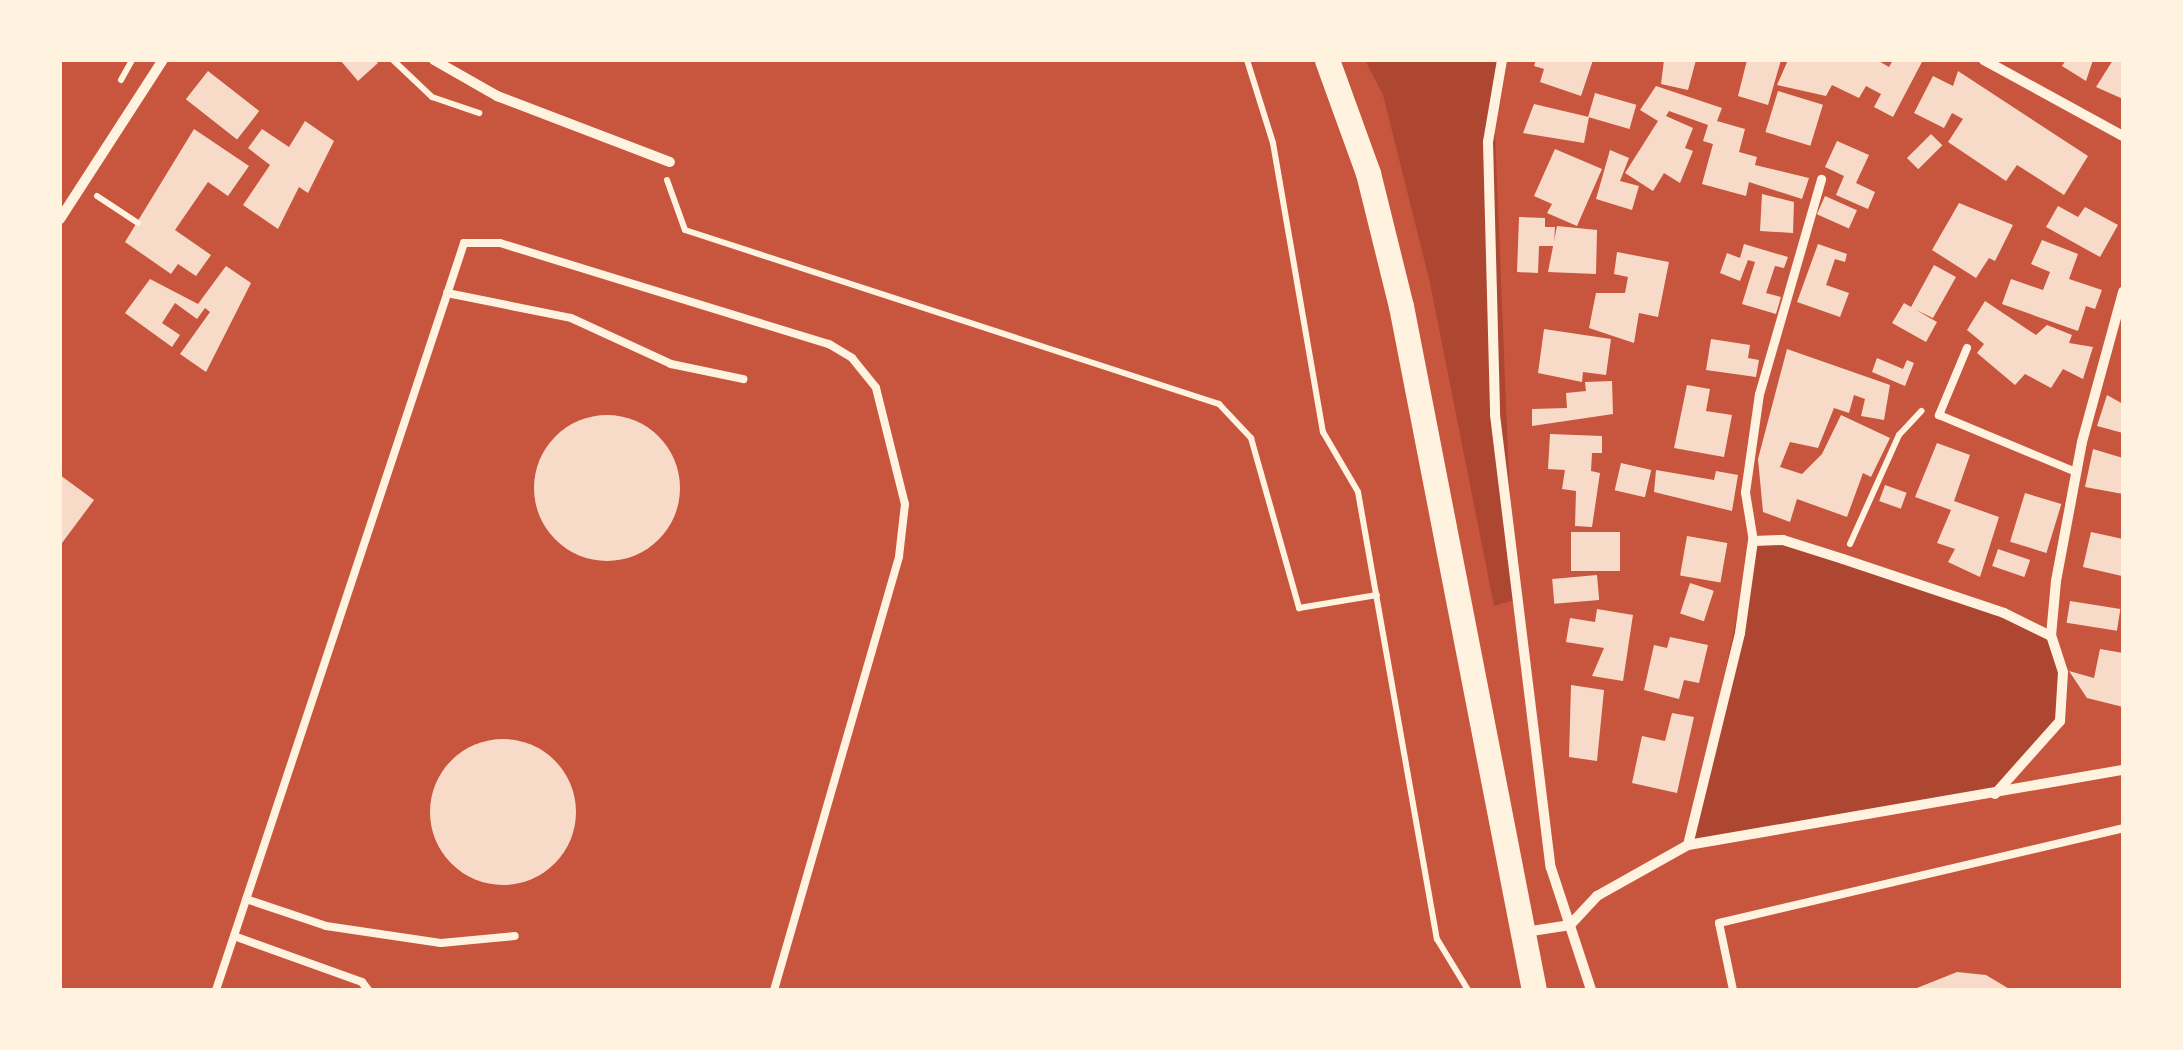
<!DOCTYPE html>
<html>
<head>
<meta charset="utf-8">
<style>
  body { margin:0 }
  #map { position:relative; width:2183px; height:1050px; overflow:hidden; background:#c8553d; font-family:"Exo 2",sans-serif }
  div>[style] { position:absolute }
  .green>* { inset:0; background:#ae4732 }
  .building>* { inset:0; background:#f7dbc8; transform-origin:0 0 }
  .round { border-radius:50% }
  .path>* { height:6px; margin:-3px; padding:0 3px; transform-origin:3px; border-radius:3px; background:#fff3e0 }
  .service>* { height:8px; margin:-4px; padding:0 4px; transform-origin:4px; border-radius:4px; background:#fff3e0 }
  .pedestrian>* { height:9px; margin:-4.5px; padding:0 4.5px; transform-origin:4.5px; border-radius:4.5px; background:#fff3e0 }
  .minor>* { height:10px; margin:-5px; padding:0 5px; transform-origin:5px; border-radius:5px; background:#fff3e0 }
  .trunk>* { height:25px; margin:-12.5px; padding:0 12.5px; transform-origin:12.5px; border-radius:12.5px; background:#fff3e0 }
  span { translate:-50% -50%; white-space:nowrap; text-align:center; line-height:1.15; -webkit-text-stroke:10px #fff3e0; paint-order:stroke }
  .frame { position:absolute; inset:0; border:62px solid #fff3e0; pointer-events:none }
</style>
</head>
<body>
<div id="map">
  <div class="green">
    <div style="clip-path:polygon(1365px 60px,1501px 60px,1494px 107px,1514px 600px,1494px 606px,1430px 283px,1383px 95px)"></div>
    <div style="clip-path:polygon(1783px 540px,1947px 593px,2051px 636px,2063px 672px,2060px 721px,1995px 794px,1688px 845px,1753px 541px)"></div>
  </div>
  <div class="building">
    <div style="clip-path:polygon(340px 60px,375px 60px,378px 63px,358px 81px)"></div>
    <div style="clip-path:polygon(1536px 60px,1593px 60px,1581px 96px,1540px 82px,1544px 69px,1534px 66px)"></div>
    <div style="clip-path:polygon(1664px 60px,1696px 60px,1688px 90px,1661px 84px)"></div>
    <div style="clip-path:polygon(1747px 60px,1781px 60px,1768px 105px,1738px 96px)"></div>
    <div style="clip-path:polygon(1788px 60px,1877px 60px,1889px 67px,1893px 60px,1923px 60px,1893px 117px,1874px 107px,1881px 94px,1866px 86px,1859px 98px,1832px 85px,1826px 96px,1777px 85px)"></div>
    <div style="clip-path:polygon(2066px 60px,2093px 60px,2086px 81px,2062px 66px)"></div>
    <div style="clip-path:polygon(2113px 60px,2123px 60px,2123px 99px,2096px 87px)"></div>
    <div style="left:208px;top:71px;width:65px;height:36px;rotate:38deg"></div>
    <div style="clip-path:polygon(1958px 71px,2088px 156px,2064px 195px,2017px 165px,2006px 181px,1948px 142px,1963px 119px,1952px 113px,1944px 128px,1914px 113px,1933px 76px,1953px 86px)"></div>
    <div style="clip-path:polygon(1656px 86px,1722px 108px,1717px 121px,1745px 129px,1739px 152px,1757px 157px,1755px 165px,1809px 178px,1802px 199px,1749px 182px,1746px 196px,1702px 184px,1713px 144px,1703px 141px,1708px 125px,1669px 111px,1666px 116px,1693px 128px,1685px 148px,1693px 151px,1680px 183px,1664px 173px,1653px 191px,1625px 173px,1658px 121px,1640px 110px)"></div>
    <div style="left:1778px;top:91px;width:47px;height:43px;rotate:17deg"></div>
    <div style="left:1595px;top:93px;width:43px;height:25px;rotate:16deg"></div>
    <div style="clip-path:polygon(1534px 104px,1589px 117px,1584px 143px,1523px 133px)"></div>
    <div style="clip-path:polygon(305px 121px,334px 141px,308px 193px,299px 187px,278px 229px,243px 205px,270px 165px,248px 148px,262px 129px,289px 147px)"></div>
    <div style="clip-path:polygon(194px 129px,249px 166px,228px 196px,208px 182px,175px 230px,211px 255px,196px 276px,178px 264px,171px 274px,125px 242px)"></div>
    <div style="left:1931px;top:134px;width:16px;height:34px;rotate:45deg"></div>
    <div style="clip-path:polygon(1837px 141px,1869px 155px,1856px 183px,1875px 192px,1868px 209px,1836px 195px,1844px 176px,1825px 167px)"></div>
    <div style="clip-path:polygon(1555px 149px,1602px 169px,1577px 226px,1547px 213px,1552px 204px,1534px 196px)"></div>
    <div style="clip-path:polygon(1610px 150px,1629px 158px,1620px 181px,1639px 186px,1632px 210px,1596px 199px)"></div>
    <div style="clip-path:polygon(1762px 194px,1794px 202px,1793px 233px,1760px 231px)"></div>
    <div style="left:1825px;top:196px;width:35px;height:20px;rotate:24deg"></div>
    <div style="clip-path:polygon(1959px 203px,2013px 225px,1995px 261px,1989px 258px,1976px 278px,1932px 250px)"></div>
    <div style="clip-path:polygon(2058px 206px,2078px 217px,2085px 207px,2118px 225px,2100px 257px,2046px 227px)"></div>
    <div style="clip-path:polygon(1519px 217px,1545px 218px,1545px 227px,1555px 227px,1554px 246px,1539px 246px,1538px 273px,1517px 272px)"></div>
    <div style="clip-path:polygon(1557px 226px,1597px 230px,1596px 274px,1548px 272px)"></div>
    <div style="clip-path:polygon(2042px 240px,2078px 254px,2069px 279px,2102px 290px,2095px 309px,2086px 306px,2078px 331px,2002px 304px,2011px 279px,2043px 290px,2050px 272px,2031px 264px)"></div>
    <div style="clip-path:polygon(1744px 244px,1788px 257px,1784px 268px,1775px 266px,1766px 293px,1781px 297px,1776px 314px,1742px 304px,1755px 262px,1748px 260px,1740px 281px,1720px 273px,1727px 253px,1740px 258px)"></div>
    <div style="clip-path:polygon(1818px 244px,1847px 254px,1845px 262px,1835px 259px,1826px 285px,1849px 293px,1840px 317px,1797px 302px)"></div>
    <div style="clip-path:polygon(1617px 252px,1669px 262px,1658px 317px,1639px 313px,1634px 343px,1589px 328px,1596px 293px,1625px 293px,1628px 277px,1614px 274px)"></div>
    <div style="clip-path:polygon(1934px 265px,1956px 277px,1933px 318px,1916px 310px,1937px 322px,1926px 342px,1892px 323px,1904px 303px,1911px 307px)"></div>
    <div style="clip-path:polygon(226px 266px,251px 283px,206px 372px,180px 354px,210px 312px,205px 308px,197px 319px,175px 303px,162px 323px,180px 335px,172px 347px,125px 313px,150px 279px,198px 304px)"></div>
    <div style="clip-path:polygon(1985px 301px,2036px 335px,2047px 325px,2072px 335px,2069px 343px,2093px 347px,2083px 379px,2063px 369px,2051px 388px,2025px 374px,2015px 385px,1977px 353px,1984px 344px,1967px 330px)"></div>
    <div style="clip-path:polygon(1544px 329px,1611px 339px,1606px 375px,1583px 372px,1582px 382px,1538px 373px)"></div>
    <div style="clip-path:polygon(1711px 339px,1750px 345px,1748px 358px,1759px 360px,1756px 377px,1706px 370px)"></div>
    <div style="clip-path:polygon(1787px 349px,1890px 385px,1884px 420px,1861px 416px,1865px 399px,1854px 395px,1849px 413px,1834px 408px,1818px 448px,1790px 442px,1780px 467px,1802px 474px,1822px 454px,1841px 415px,1890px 438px,1871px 477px,1863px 473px,1847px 517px,1797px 499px,1790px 522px,1763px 512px,1758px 459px)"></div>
    <div style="clip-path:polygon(1877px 358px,1903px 369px,1907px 360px,1914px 363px,1905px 386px,1872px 372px)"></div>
    <div style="clip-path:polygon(1612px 381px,1613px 414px,1532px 426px,1532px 409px,1567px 408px,1566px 393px,1586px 391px,1585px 382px)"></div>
    <div style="clip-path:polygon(1687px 385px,1710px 389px,1706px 411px,1732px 415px,1724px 457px,1674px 448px)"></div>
    <div style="clip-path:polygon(2107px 395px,2123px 404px,2123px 433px,2097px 426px)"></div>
    <div class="round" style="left:534px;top:415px;width:146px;height:146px"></div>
    <div style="clip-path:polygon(1550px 434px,1602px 436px,1602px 453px,1592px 453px,1591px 471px,1600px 473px,1592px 527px,1575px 526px,1576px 491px,1562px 489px,1565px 470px,1548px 469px)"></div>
    <div style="clip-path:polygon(1937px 443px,1970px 455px,1954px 501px,1999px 517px,1980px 577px,1948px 562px,1955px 549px,1937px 543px,1951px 510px,1915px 497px)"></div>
    <div style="clip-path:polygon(2093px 449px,2123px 458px,2123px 494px,2085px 487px)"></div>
    <div style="left:1621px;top:463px;width:31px;height:28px;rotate:13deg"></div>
    <div style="clip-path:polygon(1656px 470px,1714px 480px,1716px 471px,1738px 475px,1732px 511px,1654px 492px)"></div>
    <div style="clip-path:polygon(60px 475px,94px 500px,62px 543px,60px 542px)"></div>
    <div style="left:1885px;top:485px;width:23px;height:17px;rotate:20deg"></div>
    <div style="left:2025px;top:493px;width:38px;height:51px;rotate:17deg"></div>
    <div style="left:1571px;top:532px;width:49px;height:39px"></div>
    <div style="clip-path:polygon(2091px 532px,2123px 539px,2122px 576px,2083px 567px)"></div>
    <div style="left:1687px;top:536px;width:41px;height:40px;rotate:10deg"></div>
    <div style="left:1998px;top:549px;width:34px;height:18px;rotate:19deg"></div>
    <div style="left:1597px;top:575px;width:25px;height:45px;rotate:85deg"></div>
    <div style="left:1690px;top:583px;width:25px;height:32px;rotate:18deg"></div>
    <div style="left:2070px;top:601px;width:51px;height:22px;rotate:9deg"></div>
    <div style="clip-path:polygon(1597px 609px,1633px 615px,1623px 681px,1592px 676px,1604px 648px,1566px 642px,1570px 618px,1595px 622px)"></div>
    <div style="clip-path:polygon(1670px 637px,1708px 645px,1699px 683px,1684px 680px,1679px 699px,1644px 690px,1654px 645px,1667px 648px)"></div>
    <div style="clip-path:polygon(2100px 649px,2123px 653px,2123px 707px,2087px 698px,2069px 671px,2094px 678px)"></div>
    <div style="clip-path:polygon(1571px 685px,1604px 690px,1597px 761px,1569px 757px)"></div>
    <div style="clip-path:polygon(1672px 713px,1694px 717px,1677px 793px,1632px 783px,1642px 736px,1665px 741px)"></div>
    <div class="round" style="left:430px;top:739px;width:146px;height:146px"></div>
    <div style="clip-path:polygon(1957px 972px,1986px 975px,2011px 990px,1912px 990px)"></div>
  </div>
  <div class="path">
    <div style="left:393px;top:60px;width:54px;rotate:43.5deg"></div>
    <div style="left:432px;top:97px;width:50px;rotate:18.8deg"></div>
    <div style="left:1247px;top:60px;width:87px;rotate:72.6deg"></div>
    <div style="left:1273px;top:143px;width:293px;rotate:80.2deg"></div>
    <div style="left:1323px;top:432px;width:69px;rotate:59.7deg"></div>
    <div style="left:1358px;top:492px;width:454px;rotate:80deg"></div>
    <div style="left:1437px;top:939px;width:60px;rotate:58.7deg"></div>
    <div style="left:121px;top:80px;width:23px;rotate:-61deg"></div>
    <div style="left:667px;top:180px;width:53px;rotate:70.2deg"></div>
    <div style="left:685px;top:230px;width:562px;rotate:18.05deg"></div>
    <div style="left:1219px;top:404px;width:47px;rotate:46.7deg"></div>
    <div style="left:1251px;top:438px;width:177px;rotate:74.2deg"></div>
    <div style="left:1299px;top:608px;width:79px;rotate:-9.5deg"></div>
    <div style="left:97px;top:196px;width:49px;rotate:33.4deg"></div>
    <div style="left:1850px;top:544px;width:120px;rotate:-65.8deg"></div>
    <div style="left:1899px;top:435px;width:33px;rotate:-47deg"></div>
  </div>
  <div class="service">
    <div style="left:447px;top:293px;width:126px;rotate:11.4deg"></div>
    <div style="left:571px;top:318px;width:110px;rotate:24.7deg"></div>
    <div style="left:671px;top:364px;width:74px;rotate:11.8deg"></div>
    <div style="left:1967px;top:348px;width:73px;rotate:112.7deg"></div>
    <div style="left:1939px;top:415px;width:148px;rotate:22.6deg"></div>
    <div style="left:246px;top:899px;width:84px;rotate:18.6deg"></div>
    <div style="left:326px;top:926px;width:116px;rotate:8.4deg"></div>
    <div style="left:441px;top:943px;width:74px;rotate:-5.4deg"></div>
    <div style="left:234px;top:936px;width:136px;rotate:19.8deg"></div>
    <div style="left:362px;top:982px;width:10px;rotate:53deg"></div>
    <div style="left:216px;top:990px;width:787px;rotate:-71.63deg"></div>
    <div style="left:464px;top:243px;width:36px"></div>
    <div style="left:500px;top:243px;width:344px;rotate:17.1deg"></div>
    <div style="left:829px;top:344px;width:27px;rotate:31deg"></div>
    <div style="left:852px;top:358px;width:38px;rotate:51deg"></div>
    <div style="left:876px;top:388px;width:120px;rotate:76deg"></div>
    <div style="left:905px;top:504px;width:53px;rotate:96.5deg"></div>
    <div style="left:899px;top:557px;width:451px;rotate:106.1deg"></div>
    <div style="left:1733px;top:990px;width:68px;rotate:-101.8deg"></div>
    <div style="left:1719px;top:923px;width:415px;rotate:-13.2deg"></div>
  </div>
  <div class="pedestrian">
    <div style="left:1753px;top:541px;width:50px;rotate:-99.3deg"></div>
    <div style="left:1745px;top:492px;width:99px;rotate:-81.9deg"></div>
    <div style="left:1759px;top:394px;width:224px;rotate:-73.9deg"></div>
  </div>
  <div class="minor">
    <div style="left:434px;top:60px;width:73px;rotate:29.7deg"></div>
    <div style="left:497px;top:96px;width:185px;rotate:20.9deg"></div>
    <div style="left:1502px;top:60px;width:83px;rotate:99.7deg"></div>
    <div style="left:1488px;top:142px;width:273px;rotate:88.5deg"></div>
    <div style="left:1495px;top:415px;width:456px;rotate:83deg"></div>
    <div style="left:1551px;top:868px;width:128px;rotate:71.8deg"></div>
    <div style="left:1984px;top:60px;width:158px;rotate:28.7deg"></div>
    <div style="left:60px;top:219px;width:189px;rotate:-57.1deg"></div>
    <div style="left:1995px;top:794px;width:98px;rotate:-48.3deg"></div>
    <div style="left:2060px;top:721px;width:49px;rotate:-86.5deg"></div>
    <div style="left:2063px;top:672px;width:38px;rotate:-108deg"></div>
    <div style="left:2051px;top:636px;width:55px;rotate:-84.8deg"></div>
    <div style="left:2056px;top:581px;width:141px;rotate:-79.4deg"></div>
    <div style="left:2082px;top:442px;width:156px;rotate:-74.7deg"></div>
    <div style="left:1688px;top:845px;width:218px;rotate:-76.2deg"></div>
    <div style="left:1740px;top:633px;width:93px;rotate:-82deg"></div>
    <div style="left:1753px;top:541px;width:30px;rotate:-2deg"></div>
    <div style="left:1783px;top:540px;width:63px;rotate:17.6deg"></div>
    <div style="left:1843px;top:559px;width:170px;rotate:18.5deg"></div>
    <div style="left:2004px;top:613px;width:52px;rotate:26.1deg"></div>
    <div style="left:1570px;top:925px;width:40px;rotate:-47deg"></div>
    <div style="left:1597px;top:896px;width:104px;rotate:-29.3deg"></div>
    <div style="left:1688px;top:845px;width:441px;rotate:-9.8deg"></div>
    <div style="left:1525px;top:932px;width:46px;rotate:-8.8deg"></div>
  </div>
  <div class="trunk">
    <div style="left:1327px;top:60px;width:120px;rotate:70.1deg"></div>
    <div style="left:1368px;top:173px;width:137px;rotate:76.1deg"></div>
    <div style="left:1401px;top:306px;width:697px;rotate:79deg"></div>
  </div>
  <div class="frame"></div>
</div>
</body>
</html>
